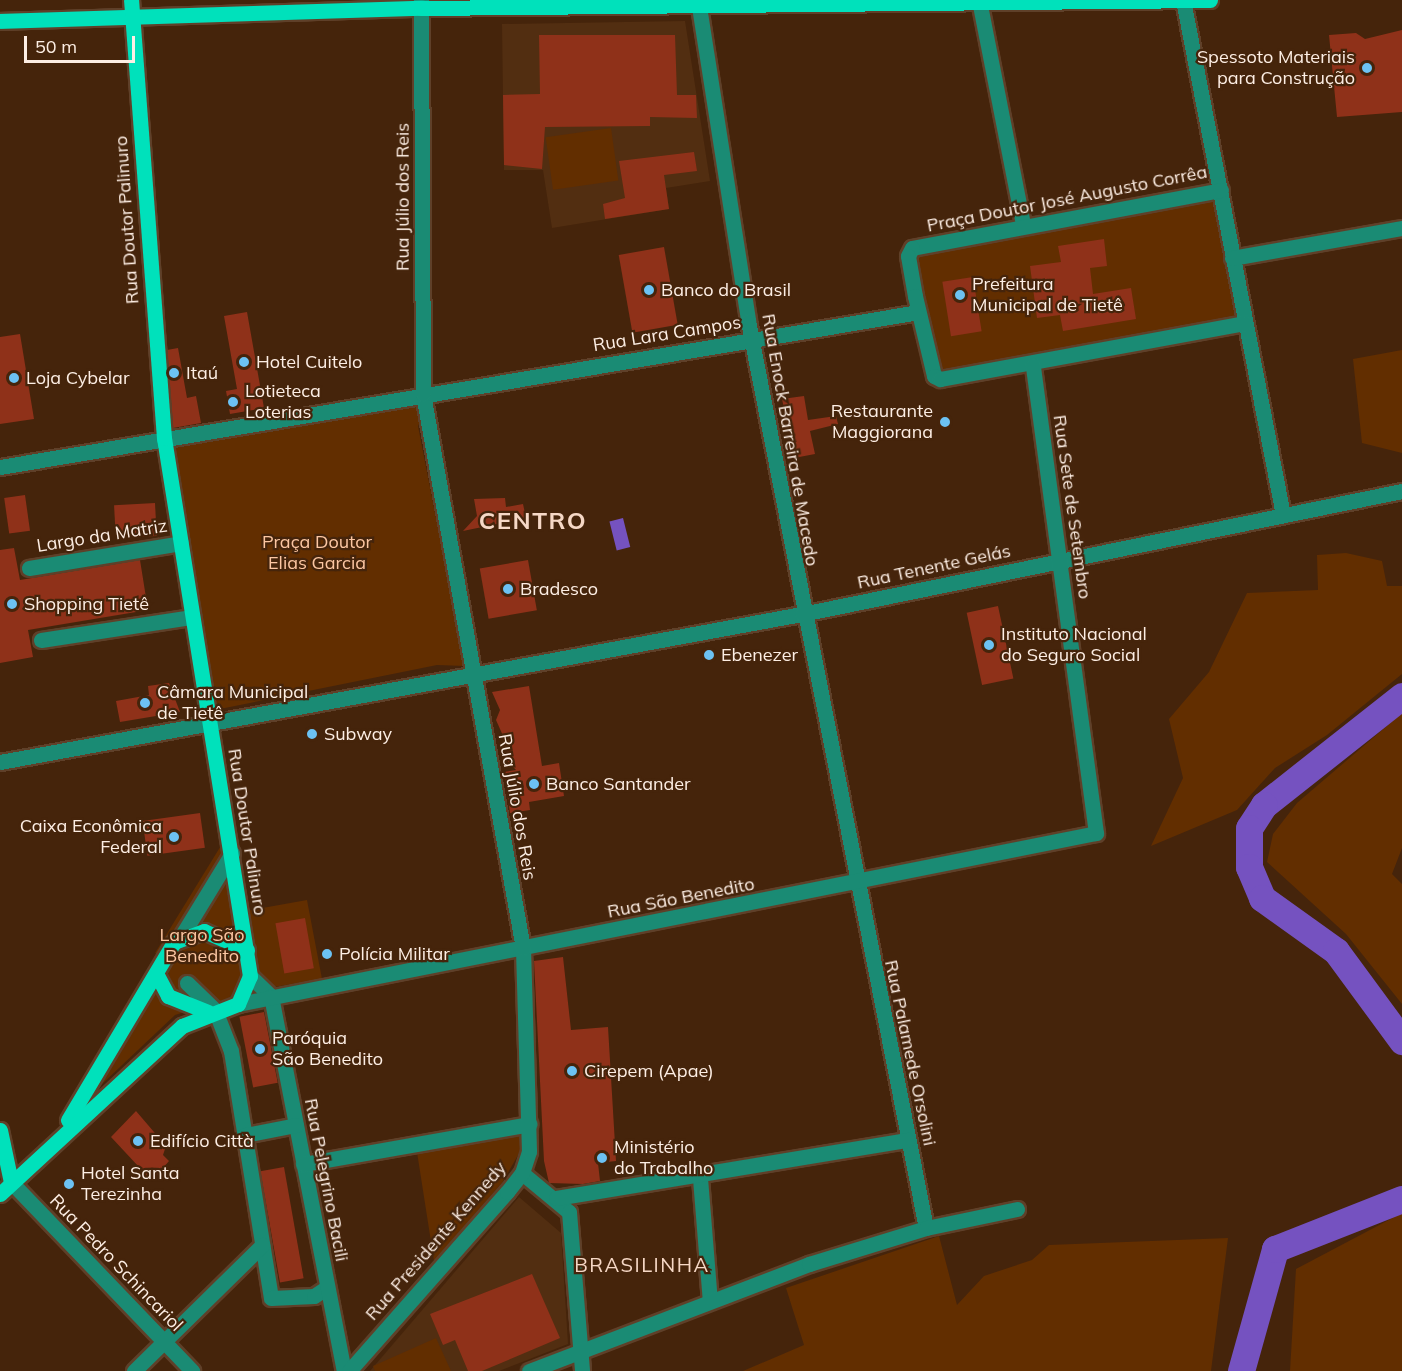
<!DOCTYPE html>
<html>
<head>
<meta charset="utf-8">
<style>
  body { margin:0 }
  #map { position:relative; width:1402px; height:1371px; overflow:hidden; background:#45240b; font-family:Mulish,sans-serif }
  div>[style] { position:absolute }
  .built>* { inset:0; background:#522e11 }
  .green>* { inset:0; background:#622e00; transform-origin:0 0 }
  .water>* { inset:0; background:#7552c0; transform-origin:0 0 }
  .river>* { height:27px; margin:-13.5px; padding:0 13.5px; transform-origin:13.5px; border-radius:13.5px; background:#7552c0 }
  .building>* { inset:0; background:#8f3119; transform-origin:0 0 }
  .roads { filter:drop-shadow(2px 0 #5f4029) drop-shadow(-2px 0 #5f4029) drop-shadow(0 2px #5f4029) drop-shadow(0 -2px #5f4029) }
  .minor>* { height:15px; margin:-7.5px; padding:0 7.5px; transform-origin:7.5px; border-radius:7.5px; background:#1a8b74 }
  .major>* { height:15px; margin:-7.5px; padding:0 7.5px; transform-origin:7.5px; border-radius:7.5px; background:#00e1bb }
  .dots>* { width:16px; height:16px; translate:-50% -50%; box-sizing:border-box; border:3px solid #45240b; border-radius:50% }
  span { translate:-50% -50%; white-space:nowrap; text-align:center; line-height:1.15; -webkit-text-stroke:4.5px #45240b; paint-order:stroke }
  .poi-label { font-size:18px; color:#fdeee4 }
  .right { translate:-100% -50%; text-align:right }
  .left { translate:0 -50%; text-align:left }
  .street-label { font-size:18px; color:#fdeee4 }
  .park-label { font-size:18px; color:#fcc6a2 }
  .neighbourhood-label { font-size:20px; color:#f6d8c6; letter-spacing:1.5px }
  .district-label { font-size:24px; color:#f6d8c6; font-weight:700; letter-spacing:1.5px }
  .scale { position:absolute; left:24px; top:36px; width:111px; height:27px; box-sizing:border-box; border:3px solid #fdeee4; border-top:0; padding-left:8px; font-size:18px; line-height:21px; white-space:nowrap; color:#fdeee4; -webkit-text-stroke:4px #45240b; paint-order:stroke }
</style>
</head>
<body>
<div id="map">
  <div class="built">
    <div style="clip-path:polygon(685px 21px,710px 181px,666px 188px,669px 209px,552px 228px,543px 170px,504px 170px,502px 24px)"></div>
    <div style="clip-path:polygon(519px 1197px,561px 1233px,568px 1344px,499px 1371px,370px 1371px)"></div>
  </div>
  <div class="green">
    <div style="left:611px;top:128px;width:53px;height:66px;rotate:82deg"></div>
    <div style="left:1217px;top:193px;width:130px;height:309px;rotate:80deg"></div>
    <div style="clip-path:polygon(1402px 350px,1402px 453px,1362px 443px,1353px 359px)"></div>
    <div style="clip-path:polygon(403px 402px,417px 402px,422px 418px,418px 426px,465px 666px,437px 665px,215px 710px,173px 446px,398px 408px)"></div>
    <div style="clip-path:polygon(1346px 553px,1382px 561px,1387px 586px,1402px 586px,1402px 674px,1327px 735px,1275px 768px,1237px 810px,1151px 846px,1183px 778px,1169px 719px,1209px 672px,1247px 593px,1318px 590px,1317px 555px)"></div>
    <div style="clip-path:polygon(1402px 713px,1402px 848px,1392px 874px,1402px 884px,1402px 1004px,1346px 934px,1267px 862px,1273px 834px,1297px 803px)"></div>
    <div style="clip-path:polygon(222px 844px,241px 978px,234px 997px,175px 1015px,101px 1085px,173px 964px,155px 953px)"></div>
    <div style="clip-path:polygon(307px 900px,322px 979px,274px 987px,257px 973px,246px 911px)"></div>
    <div style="clip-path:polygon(519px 1134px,521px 1150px,502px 1183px,434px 1261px,417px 1152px)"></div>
    <div style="clip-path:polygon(1402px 1213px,1402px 1371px,1290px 1371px,1296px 1269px)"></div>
    <div style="clip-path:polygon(939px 1236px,957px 1305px,984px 1276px,1032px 1260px,1049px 1245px,1228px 1238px,1211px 1371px,743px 1371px,804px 1345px,786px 1288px)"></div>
    <div style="clip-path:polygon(436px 1338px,451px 1371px,375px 1371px,373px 1366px)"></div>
  </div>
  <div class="water">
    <div style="left:623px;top:518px;width:30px;height:14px;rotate:76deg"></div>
  </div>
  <div class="river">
    <div style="left:1402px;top:696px;width:176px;rotate:141.7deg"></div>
    <div style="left:1264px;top:805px;width:27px;rotate:123deg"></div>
    <div style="left:1249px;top:828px;width:39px;rotate:90deg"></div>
    <div style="left:1249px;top:867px;width:34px;rotate:67deg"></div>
    <div style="left:1262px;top:898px;width:91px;rotate:35.6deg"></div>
    <div style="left:1336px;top:951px;width:112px;rotate:53.7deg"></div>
    <div style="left:1241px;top:1371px;width:127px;rotate:-74.4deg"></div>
    <div style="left:1275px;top:1249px;width:136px;rotate:-21.5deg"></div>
  </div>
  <div class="building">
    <div style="clip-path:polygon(1402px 30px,1402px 112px,1337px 117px,1329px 35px,1356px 33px,1365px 39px)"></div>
    <div style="clip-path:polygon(539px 35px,675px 35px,677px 95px,696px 95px,697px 118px,650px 117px,650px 126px,545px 127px,542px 169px,504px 165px,503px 95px,540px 94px)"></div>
    <div style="clip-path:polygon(694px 152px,697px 171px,664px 175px,669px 209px,605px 219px,603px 204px,625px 198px,619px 161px)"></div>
    <div style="clip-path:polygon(1104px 239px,1107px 266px,1090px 268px,1093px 294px,1131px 288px,1136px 319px,1063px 331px,1060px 315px,1037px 318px,1030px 266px,1061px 262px,1058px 246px)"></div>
    <div style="left:664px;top:247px;width:79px;height:46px;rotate:80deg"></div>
    <div style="left:973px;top:277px;width:55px;height:31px;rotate:81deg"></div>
    <div style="clip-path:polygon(247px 312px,264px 408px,230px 414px,226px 391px,237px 389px,224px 316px)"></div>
    <div style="clip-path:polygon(20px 334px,34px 419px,0 424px,0 337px)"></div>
    <div style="clip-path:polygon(178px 348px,187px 398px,196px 396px,201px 423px,173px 428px,167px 350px)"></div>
    <div style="clip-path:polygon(804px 396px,808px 420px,836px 416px,838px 424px,810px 431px,815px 454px,794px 458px,782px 399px)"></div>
    <div style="left:25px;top:495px;width:36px;height:21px;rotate:82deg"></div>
    <div style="clip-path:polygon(505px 498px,506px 507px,523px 504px,526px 518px,463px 531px,477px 516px,474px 499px)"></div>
    <div style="left:155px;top:503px;width:33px;height:41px;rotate:87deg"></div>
    <div style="clip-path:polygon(14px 548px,20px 580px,140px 560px,148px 610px,28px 630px,33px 657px,0 663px,0 550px)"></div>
    <div style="left:528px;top:560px;width:51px;height:49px;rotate:80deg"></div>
    <div style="left:998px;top:606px;width:74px;height:32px;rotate:78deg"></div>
    <div style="clip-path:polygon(169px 683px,180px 712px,120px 722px,116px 701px,149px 695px,148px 686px)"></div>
    <div style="clip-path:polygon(529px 686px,542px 766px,559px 763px,564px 796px,529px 802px,530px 810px,510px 813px,504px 772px,516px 770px,502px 755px,504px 738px,496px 720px,500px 710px,492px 692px)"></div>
    <div style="left:200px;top:813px;width:35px;height:58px;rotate:82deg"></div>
    <div style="left:305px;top:918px;width:51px;height:30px;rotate:80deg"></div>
    <div style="clip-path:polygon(563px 957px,571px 1030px,608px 1027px,616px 1161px,598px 1163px,600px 1181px,583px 1184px,549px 1183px,544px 1161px,534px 961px)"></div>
    <div style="left:264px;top:1012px;width:72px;height:25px;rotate:79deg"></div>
    <div style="clip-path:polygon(136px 1111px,166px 1146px,163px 1155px,169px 1161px,152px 1181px,111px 1137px)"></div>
    <div style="left:284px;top:1167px;width:113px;height:24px;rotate:80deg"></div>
    <div style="clip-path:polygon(532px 1274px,560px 1338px,482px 1371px,468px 1371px,455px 1340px,443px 1345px,430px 1314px)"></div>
  </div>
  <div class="roads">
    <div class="minor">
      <div style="left:698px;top:0;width:325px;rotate:81.1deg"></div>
      <div style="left:748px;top:321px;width:924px;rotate:78.9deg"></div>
      <div style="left:979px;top:0;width:229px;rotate:78.9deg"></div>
      <div style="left:1183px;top:0;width:525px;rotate:79.01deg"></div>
      <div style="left:1221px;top:190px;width:314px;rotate:169.4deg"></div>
      <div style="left:912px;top:248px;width:9px;rotate:117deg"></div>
      <div style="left:908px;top:256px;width:41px;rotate:80.1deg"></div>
      <div style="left:915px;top:296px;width:82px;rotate:76.6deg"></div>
      <div style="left:934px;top:376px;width:7px;rotate:27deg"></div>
      <div style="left:940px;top:379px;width:310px;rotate:-10.4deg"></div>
      <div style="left:1232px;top:258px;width:173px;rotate:-10deg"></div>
      <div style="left:0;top:467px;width:931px;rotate:-9.58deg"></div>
      <div style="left:29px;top:568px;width:154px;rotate:-9.3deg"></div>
      <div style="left:41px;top:640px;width:153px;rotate:-8.7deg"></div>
      <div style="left:0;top:762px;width:816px;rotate:-10.46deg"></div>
      <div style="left:802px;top:614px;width:612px;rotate:-11.59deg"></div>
      <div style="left:182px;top:935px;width:96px;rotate:-58.6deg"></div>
      <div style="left:250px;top:976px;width:29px;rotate:44deg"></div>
      <div style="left:187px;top:983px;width:39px;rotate:44deg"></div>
      <div style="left:215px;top:1010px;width:44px;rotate:68.7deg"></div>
      <div style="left:231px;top:1051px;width:250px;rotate:80.8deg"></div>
      <div style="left:271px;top:1298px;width:43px;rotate:-2.7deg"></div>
      <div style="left:314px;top:1296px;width:14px;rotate:-34deg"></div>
      <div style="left:271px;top:996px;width:382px;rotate:79deg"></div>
      <div style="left:238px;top:1004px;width:875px;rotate:-11.27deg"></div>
      <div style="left:1096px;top:833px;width:472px;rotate:-97.7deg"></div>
      <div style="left:245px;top:1135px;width:52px;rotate:-11.1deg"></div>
      <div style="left:303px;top:1164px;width:230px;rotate:-10deg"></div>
      <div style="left:522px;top:1173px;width:61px;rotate:39.7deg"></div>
      <div style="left:569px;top:1212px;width:160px;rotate:85.3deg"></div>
      <div style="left:700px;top:1178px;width:123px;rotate:85.4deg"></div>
      <div style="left:11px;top:1182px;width:262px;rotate:46.2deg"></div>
      <div style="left:556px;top:1198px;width:356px;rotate:-9.4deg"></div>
      <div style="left:134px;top:1371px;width:180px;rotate:-44.5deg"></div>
      <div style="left:349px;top:1371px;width:239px;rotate:-48.6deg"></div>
      <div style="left:507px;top:1192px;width:24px;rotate:-52deg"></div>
      <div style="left:522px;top:1173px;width:23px;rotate:-72deg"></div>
      <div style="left:529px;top:1151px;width:203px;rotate:-91.7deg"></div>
      <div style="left:523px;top:948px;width:563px;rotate:-100.23deg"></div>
      <div style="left:423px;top:394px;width:394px;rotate:-90.3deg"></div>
      <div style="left:529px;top:1371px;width:300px;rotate:-20.9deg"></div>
      <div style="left:809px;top:1264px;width:122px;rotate:-17.1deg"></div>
      <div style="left:926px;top:1228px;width:93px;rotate:-11.8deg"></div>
    </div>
    <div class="major">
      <div style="left:0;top:21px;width:421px;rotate:-1.8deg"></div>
      <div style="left:421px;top:8px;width:789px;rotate:-0.58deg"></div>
      <div style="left:157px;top:975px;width:24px;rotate:62deg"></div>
      <div style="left:168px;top:996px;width:43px;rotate:21.8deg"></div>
      <div style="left:68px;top:1120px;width:207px;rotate:-59.2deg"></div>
      <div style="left:174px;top:942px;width:32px;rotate:-20deg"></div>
      <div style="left:204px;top:931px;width:47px;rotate:23.8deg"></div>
      <div style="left:0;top:1130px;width:53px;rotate:78.1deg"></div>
      <div style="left:0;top:1194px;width:248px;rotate:-42.7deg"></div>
      <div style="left:182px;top:1026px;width:60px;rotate:-21.4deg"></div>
      <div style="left:238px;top:1004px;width:30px;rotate:-67deg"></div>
      <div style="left:250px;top:976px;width:545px;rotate:-99.08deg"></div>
      <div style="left:164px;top:438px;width:439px;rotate:-94.3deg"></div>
    </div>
  </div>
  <div class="dots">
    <div style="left:1367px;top:68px;background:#6cc2f3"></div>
    <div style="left:649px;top:290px;background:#6cc2f3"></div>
    <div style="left:960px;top:295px;background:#6cc2f3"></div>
    <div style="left:244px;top:362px;background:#6cc2f3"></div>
    <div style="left:174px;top:373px;background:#6cc2f3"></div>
    <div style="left:14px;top:378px;background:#6cc2f3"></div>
    <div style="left:233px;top:402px;background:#6cc2f3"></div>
    <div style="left:945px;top:422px;background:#6cc2f3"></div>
    <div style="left:508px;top:589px;background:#6cc2f3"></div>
    <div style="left:12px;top:604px;background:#6cc2f3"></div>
    <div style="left:989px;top:645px;background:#6cc2f3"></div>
    <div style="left:709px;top:655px;background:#6cc2f3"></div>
    <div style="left:145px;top:703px;background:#6cc2f3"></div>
    <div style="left:312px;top:734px;background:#6cc2f3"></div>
    <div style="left:534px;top:784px;background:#6cc2f3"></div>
    <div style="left:174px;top:837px;background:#6cc2f3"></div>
    <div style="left:327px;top:954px;background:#6cc2f3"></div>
    <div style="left:260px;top:1049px;background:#6cc2f3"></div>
    <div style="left:572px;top:1071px;background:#6cc2f3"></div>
    <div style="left:138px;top:1141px;background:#6cc2f3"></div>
    <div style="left:602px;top:1158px;background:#6cc2f3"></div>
    <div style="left:69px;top:1184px;background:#6cc2f3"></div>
  </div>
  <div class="poi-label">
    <span class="right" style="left:1355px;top:68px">Spessoto Materiais<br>para Construção</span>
    <span class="left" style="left:972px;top:295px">Prefeitura<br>Municipal de Tietê</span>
    <span class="left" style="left:661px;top:290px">Banco do Brasil</span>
    <span class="left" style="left:256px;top:362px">Hotel Cuitelo</span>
    <span class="left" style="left:186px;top:373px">Itaú</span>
    <span class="left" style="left:26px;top:378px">Loja Cybelar</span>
    <span class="left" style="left:245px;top:402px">Lotieteca<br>Loterias</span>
    <span class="right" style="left:933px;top:422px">Restaurante<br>Maggiorana</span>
    <span class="left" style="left:520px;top:589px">Bradesco</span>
    <span class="left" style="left:24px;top:604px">Shopping Tietê</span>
    <span class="left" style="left:1001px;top:645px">Instituto Nacional<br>do Seguro Social</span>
    <span class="left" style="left:721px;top:655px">Ebenezer</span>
    <span class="left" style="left:157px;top:703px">Câmara Municipal<br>de Tietê</span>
    <span class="left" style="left:324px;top:734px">Subway</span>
    <span class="left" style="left:546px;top:784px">Banco Santander</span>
    <span class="right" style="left:162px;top:837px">Caixa Econômica<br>Federal</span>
    <span class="left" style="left:339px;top:954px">Polícia Militar</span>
    <span class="left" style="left:272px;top:1049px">Paróquia<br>São Benedito</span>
    <span class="left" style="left:584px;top:1071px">Cirepem (Apae)</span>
    <span class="left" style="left:150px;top:1141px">Edifício Città</span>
    <span class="left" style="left:614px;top:1158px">Ministério<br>do Trabalho</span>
    <span class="left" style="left:81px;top:1184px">Hotel Santa<br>Terezinha</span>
  </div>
  <div class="street-label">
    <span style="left:403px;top:197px;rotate:-90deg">Rua Júlio dos Reis</span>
    <span style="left:1067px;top:199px;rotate:-11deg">Praça Doutor José Augusto Corrêa</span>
    <span style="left:127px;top:220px;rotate:-94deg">Rua Doutor Palinuro</span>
    <span style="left:667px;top:334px;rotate:-9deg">Rua Lara Campos</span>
    <span style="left:790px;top:440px;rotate:80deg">Rua Enock Barreira de Macedo</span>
    <span style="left:1072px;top:507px;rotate:82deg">Rua Sete de Setembro</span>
    <span style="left:102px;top:536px;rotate:-9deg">Largo da Matriz</span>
    <span style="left:934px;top:567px;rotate:-12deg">Rua Tenente Gelás</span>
    <span style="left:517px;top:807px;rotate:80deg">Rua Júlio dos Reis</span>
    <span style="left:247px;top:832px;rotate:81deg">Rua Doutor Palinuro</span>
    <span style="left:681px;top:898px;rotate:-11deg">Rua São Benedito</span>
    <span style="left:910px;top:1053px;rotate:78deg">Rua Palamede Orsolini</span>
    <span style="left:326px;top:1180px;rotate:79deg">Rua Pelegrino Bacili</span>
    <span style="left:436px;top:1241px;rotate:-49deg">Rua Presidente Kennedy</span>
    <span style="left:116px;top:1263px;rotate:46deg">Rua Pedro Schincariol</span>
  </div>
  <div class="park-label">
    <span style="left:317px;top:553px">Praça Doutor<br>Elias Garcia</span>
    <span style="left:202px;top:946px">Largo São<br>Benedito</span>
  </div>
  <div class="neighbourhood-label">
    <span style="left:642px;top:1264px">BRASILINHA</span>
  </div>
  <div class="district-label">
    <span style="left:533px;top:521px">CENTRO</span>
  </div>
  <div class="scale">50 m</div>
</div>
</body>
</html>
